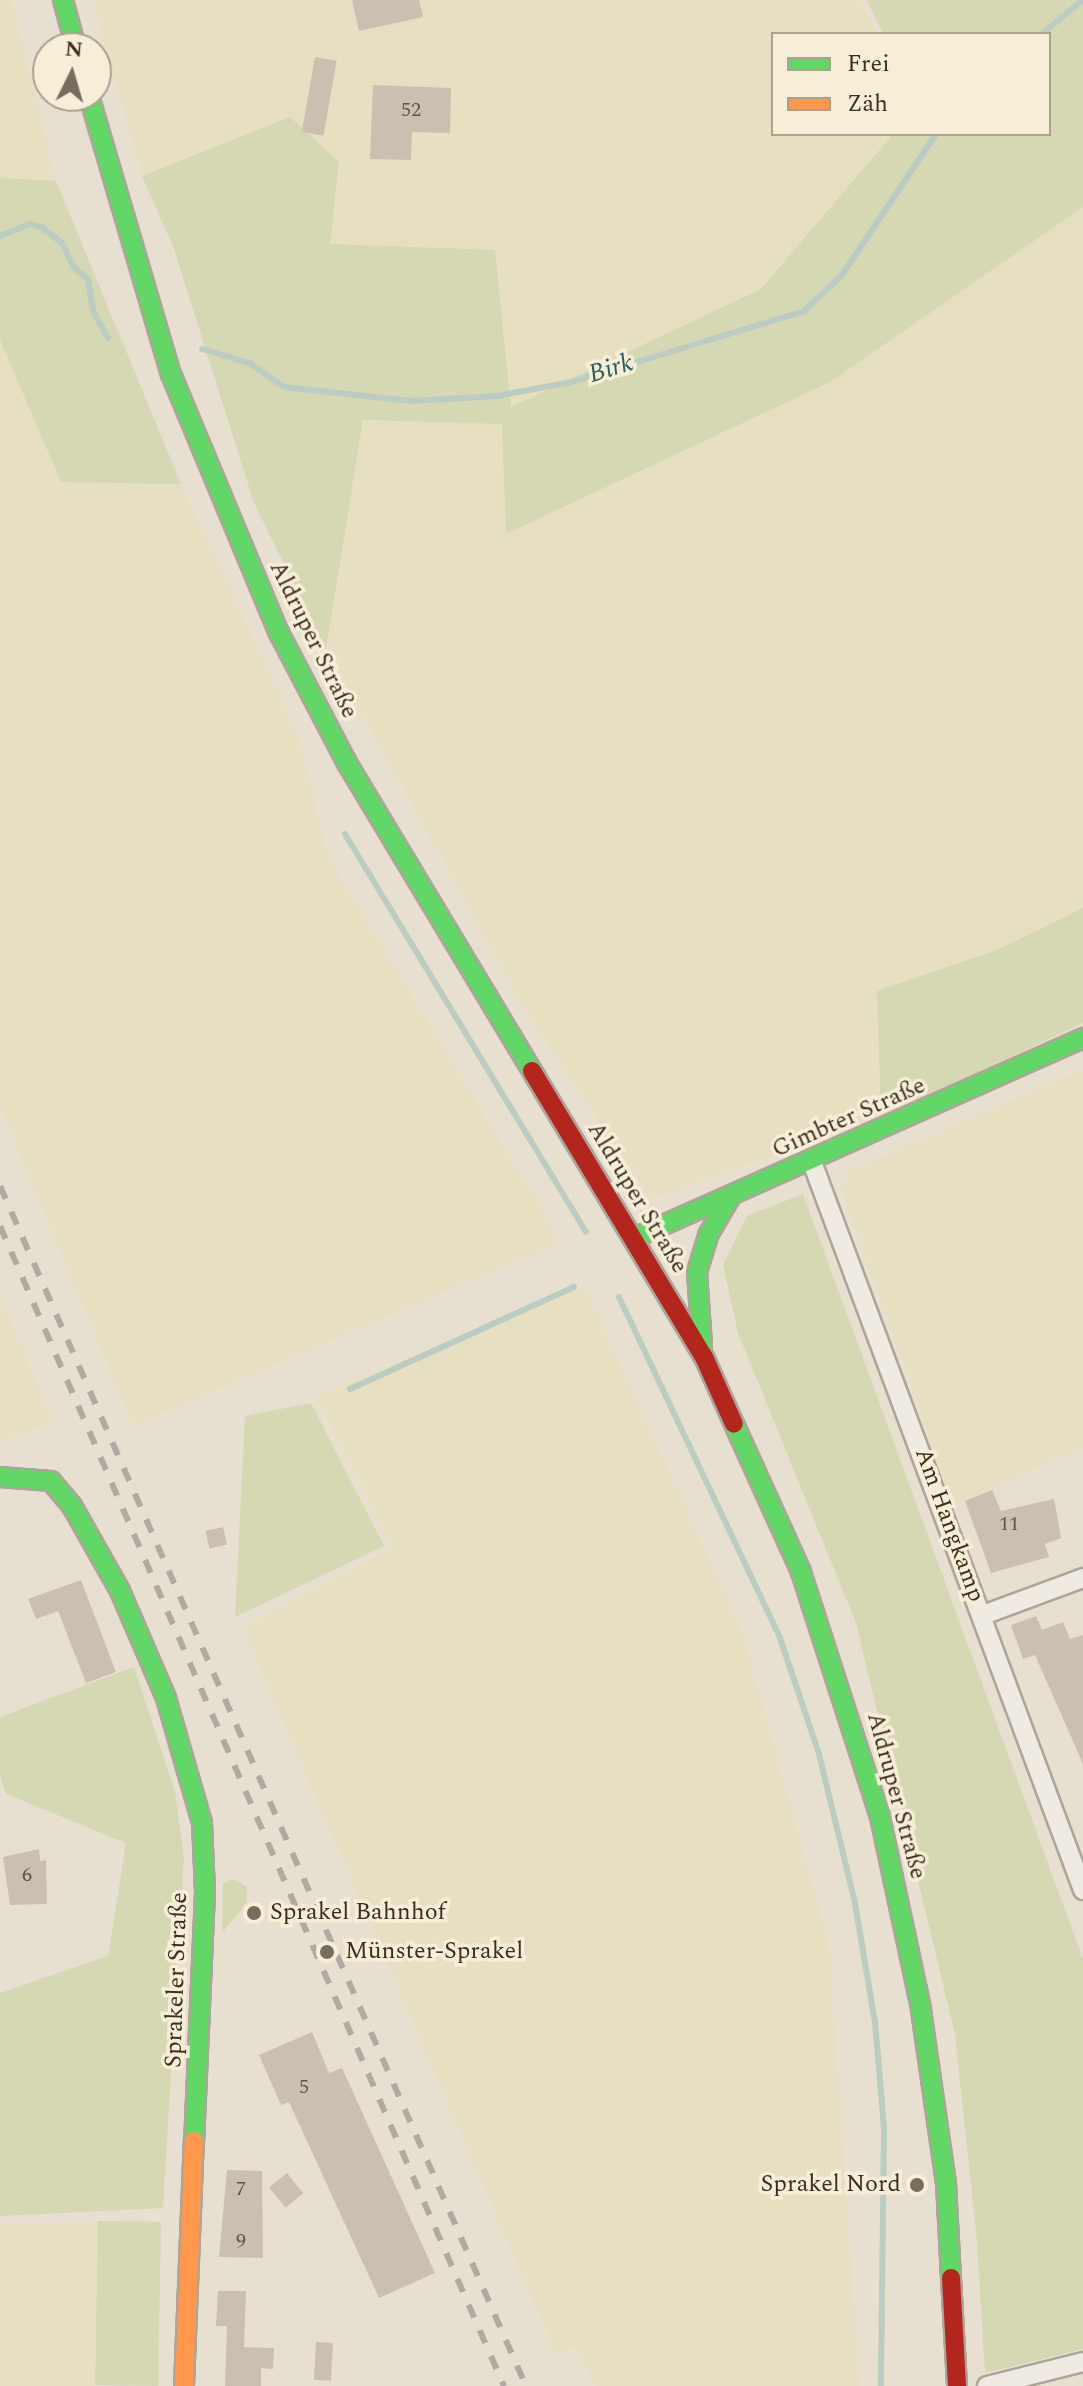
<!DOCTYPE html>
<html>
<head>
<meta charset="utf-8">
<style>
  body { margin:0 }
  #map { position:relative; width:1083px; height:2386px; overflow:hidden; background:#e7e0d1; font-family:Spectral,serif }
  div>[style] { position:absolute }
  .farmland>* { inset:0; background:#e6dfc2; transform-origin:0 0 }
  .green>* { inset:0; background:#d6d7b3; transform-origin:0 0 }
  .stream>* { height:6px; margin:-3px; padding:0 3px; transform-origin:3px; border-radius:3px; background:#bcccc2 }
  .building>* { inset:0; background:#cbbfb2; transform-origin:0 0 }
  .roads { filter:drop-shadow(2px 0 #ada599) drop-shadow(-2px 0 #ada599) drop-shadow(0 2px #ada599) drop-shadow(0 -2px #ada599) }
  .street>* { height:18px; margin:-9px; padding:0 9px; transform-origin:9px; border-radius:9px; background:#efebe3 }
  .fast>* { height:18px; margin:-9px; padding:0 9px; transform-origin:9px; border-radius:9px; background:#63d668 }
  .slow>* { height:18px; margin:-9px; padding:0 9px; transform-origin:9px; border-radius:9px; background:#ff974d }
  .jam>* { height:18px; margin:-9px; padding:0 9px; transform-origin:9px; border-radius:9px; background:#b3261e }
  .rail>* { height:6px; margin-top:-3px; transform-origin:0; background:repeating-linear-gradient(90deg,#afaaa2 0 14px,transparent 0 28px) }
  .dots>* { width:22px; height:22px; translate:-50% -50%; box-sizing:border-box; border:4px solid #f7eed8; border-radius:50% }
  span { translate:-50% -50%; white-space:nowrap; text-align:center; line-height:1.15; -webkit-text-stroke:7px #f7eed8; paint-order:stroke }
  .number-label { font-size:20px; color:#605244 }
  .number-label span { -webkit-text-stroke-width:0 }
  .street-label { font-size:24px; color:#3d2e20 }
  .poi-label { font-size:24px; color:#3d2e20 }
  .left { translate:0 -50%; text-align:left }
  .right { translate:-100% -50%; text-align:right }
  .water-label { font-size:26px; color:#2f5d5a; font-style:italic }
  .legend { position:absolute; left:771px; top:32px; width:280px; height:104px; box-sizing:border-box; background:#f7eed8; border:2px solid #ada18e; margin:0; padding:10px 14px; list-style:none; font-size:24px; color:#3d2e20 }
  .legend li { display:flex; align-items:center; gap:16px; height:40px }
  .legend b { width:40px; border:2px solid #ada18e }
  .north { position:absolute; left:32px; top:32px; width:80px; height:80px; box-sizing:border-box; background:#f7eed8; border:2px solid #ada18e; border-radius:50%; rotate:5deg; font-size:22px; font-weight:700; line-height:32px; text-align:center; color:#3d2e20 }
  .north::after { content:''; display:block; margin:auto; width:28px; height:36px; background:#786c5e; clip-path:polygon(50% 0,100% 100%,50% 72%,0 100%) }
</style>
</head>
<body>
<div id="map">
  <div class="farmland">
    <div style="clip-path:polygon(0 0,12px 0,56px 181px,0 178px)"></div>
    <div style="clip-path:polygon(93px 0,859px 0,878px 34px,773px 34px,773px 134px,893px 134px,761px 289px,511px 407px,494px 251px,330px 244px,339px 162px,290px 117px,142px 176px)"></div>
    <div style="clip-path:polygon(1083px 207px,1083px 908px,997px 950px,881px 1118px,650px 1199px,521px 1002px,326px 649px,363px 420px,503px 424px,507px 534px,830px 382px)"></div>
    <div style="clip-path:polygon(0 340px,61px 482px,181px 484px,299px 737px,328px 857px,561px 1241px,133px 1426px,0 1107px)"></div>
    <div style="clip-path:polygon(1083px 1069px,1083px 1447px,953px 1505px,840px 1184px,850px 1171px)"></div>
    <div style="clip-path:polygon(584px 1285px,742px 1632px,829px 1944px,859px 2386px,595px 2386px,577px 2346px,556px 2354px,243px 1628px,394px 1547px,317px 1396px)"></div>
    <div style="clip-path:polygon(0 1296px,53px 1422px,0 1442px)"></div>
    <div style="left:98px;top:2224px;width:162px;height:98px;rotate:90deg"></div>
  </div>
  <div class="green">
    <div style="clip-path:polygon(867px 0,1083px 0,1083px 207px,830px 382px,506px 534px,502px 424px,363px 420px,326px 649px,254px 503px,174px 249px,142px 176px,290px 117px,339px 162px,330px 244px,495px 250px,511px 407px,761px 289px,893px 134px,1049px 134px,1049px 34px,883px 34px)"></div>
    <div style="clip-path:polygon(0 178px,56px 181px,181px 484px,61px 482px,0 340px)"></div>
    <div style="clip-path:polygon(1083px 908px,1083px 1023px,881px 1118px,877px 991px,997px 950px)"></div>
    <div style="clip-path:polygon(803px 1194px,1083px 1959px,1083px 2349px,985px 2373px,977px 2242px,955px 2034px,856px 1623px,738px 1333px,723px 1265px,747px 1216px)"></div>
    <div style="clip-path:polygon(311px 1403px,384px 1546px,235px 1617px,245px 1416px)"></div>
    <div style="clip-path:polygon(134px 1667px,175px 1792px,184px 1857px,163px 2208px,0 2216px,0 1993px,108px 1956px,126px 1843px,6px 1794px,0 1776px,0 1717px)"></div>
    <div style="clip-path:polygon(234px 1879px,247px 1887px,247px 1902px,222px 1933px,223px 1883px)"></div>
    <div style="left:161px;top:2222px;width:164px;height:63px;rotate:91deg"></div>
  </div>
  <div class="stream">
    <div style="left:1044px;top:32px;width:50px;rotate:-39.4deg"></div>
    <div style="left:0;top:236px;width:32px;rotate:-22deg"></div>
    <div style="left:30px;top:224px;width:11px;rotate:15deg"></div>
    <div style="left:41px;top:227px;width:26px;rotate:37deg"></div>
    <div style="left:62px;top:243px;width:28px;rotate:64deg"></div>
    <div style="left:74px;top:268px;width:18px;rotate:38deg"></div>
    <div style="left:88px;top:279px;width:32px;rotate:81deg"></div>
    <div style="left:93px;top:311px;width:31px;rotate:61deg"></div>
    <div style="left:202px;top:349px;width:49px;rotate:16.6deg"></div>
    <div style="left:249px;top:363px;width:42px;rotate:34.4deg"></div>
    <div style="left:284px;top:387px;width:128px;rotate:6.3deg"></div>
    <div style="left:411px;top:401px;width:86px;rotate:-3.3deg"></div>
    <div style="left:497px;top:396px;width:75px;rotate:-10.7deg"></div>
    <div style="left:571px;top:382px;width:244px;rotate:-16.9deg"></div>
    <div style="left:804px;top:311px;width:52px;rotate:-43.5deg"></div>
    <div style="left:842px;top:275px;width:169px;rotate:-56.3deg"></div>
    <div style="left:345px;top:834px;width:465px;rotate:58.8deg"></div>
    <div style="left:619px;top:1297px;width:377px;rotate:64.7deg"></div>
    <div style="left:780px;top:1638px;width:122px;rotate:71.4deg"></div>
    <div style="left:819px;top:1754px;width:153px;rotate:76.4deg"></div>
    <div style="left:855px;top:1903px;width:121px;rotate:80.5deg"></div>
    <div style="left:875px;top:2022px;width:108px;rotate:85.2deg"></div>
    <div style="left:884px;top:2130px;width:256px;rotate:90.7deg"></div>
    <div style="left:350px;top:1389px;width:246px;rotate:-24.5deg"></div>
  </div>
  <div class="building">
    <div style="clip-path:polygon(352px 0,419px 0,423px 17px,359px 31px)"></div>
    <div style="left:315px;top:57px;width:22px;height:76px;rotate:10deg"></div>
    <div style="clip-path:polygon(373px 85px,451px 88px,450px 133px,412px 132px,411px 160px,370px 159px)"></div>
    <div style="clip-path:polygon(992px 1490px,1001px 1511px,1054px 1499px,1061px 1538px,1045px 1544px,1049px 1557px,991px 1573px,965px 1501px)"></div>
    <div style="left:223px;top:1527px;width:18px;height:18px;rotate:77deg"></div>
    <div style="clip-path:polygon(81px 1580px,116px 1672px,86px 1683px,58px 1611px,36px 1619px,28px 1599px)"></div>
    <div style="clip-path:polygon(1036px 1616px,1042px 1630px,1063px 1622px,1070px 1639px,1083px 1635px,1083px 1764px,1035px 1655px,1023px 1659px,1011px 1625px)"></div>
    <div style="clip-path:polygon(39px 1849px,40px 1861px,46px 1860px,47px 1904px,10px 1905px,3px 1857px)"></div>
    <div style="clip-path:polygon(312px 2032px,329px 2073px,342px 2068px,435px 2273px,379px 2298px,289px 2102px,281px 2105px,259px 2055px)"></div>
    <div style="clip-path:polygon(227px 2170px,262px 2171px,263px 2258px,219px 2257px)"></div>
    <div style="left:287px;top:2173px;width:26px;height:23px;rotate:51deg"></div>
    <div style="clip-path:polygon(218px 2291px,246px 2291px,244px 2347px,274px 2348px,273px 2369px,261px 2368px,261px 2386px,225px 2386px,227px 2326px,216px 2326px)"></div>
    <div style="left:316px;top:2342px;width:17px;height:38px;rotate:3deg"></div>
  </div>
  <div class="roads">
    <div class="street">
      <div style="left:812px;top:1162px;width:777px;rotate:69.58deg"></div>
      <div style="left:983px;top:1615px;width:107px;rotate:-20.3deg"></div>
      <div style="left:987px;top:2386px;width:99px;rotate:-14deg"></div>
    </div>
    <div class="fast">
      <div style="left:63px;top:0;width:50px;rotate:74.8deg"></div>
      <div style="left:89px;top:96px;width:290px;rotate:73.6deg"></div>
      <div style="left:171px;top:374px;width:281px;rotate:67.4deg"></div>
      <div style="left:279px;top:633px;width:147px;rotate:62.4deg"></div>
      <div style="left:347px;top:763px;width:359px;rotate:59deg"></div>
      <div style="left:634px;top:1238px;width:492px;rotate:-24deg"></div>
      <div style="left:702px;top:1345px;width:73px;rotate:-93.9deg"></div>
      <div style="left:697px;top:1272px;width:39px;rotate:-73deg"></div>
      <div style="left:708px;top:1235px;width:45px;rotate:-59.5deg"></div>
      <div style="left:734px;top:1424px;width:162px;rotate:65.6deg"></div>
      <div style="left:801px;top:1572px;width:257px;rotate:72.1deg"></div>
      <div style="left:880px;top:1817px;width:190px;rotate:77.9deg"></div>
      <div style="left:920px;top:2003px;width:182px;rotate:81.8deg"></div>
      <div style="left:946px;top:2183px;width:95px;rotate:87deg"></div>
      <div style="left:0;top:1477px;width:51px;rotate:4.5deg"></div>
      <div style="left:51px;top:1481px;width:33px;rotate:50deg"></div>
      <div style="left:72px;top:1506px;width:98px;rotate:60.5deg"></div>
      <div style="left:120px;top:1591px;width:116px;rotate:66.7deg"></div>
      <div style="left:166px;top:1698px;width:130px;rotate:73.9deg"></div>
      <div style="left:202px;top:1823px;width:69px;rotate:87.5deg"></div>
      <div style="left:205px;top:1892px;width:249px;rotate:92.5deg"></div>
    </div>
    <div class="slow">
      <div style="left:184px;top:2386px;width:245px;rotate:-87.7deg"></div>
    </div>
    <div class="jam">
      <div style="left:532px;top:1071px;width:334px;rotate:59deg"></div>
      <div style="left:704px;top:1357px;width:73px;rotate:65.9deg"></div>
      <div style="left:951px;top:2278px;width:108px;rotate:86.8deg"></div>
    </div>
  </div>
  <div class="rail">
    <div style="left:0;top:1186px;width:1310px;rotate:66.33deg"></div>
    <div style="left:0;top:1226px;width:1265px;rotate:66.52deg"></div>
  </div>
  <div class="dots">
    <div style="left:254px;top:1913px;background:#786c5e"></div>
    <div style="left:327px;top:1952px;background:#786c5e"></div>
    <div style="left:917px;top:2185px;background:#786c5e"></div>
  </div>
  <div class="number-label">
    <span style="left:411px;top:110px">52</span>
    <span style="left:1009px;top:1524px">11</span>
    <span style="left:27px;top:1875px">6</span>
    <span style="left:304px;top:2087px">5</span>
    <span style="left:241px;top:2189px">7</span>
    <span style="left:241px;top:2241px">9</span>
  </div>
  <div class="street-label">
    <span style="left:313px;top:640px;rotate:64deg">Aldruper Straße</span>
    <span style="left:849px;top:1118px;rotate:-24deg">Gimbter Straße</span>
    <span style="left:637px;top:1198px;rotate:59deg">Aldruper Straße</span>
    <span style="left:949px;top:1525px;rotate:70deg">Am Hangkamp</span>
    <span style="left:896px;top:1796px;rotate:75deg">Aldruper Straße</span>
    <span style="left:177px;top:1980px;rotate:-88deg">Sprakeler Straße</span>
  </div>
  <div class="poi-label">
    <span class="left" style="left:270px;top:1913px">Sprakel Bahnhof</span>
    <span class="left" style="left:345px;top:1952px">Münster-Sprakel</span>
    <span class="right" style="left:901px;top:2185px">Sprakel Nord</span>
  </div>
  <div class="water-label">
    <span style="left:611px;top:369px;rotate:-17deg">Birk</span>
  </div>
  <ul class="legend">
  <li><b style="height:10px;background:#63d668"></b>Frei</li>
  <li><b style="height:10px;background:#ff974d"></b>Zäh</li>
  </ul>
  <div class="north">N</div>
</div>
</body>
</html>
